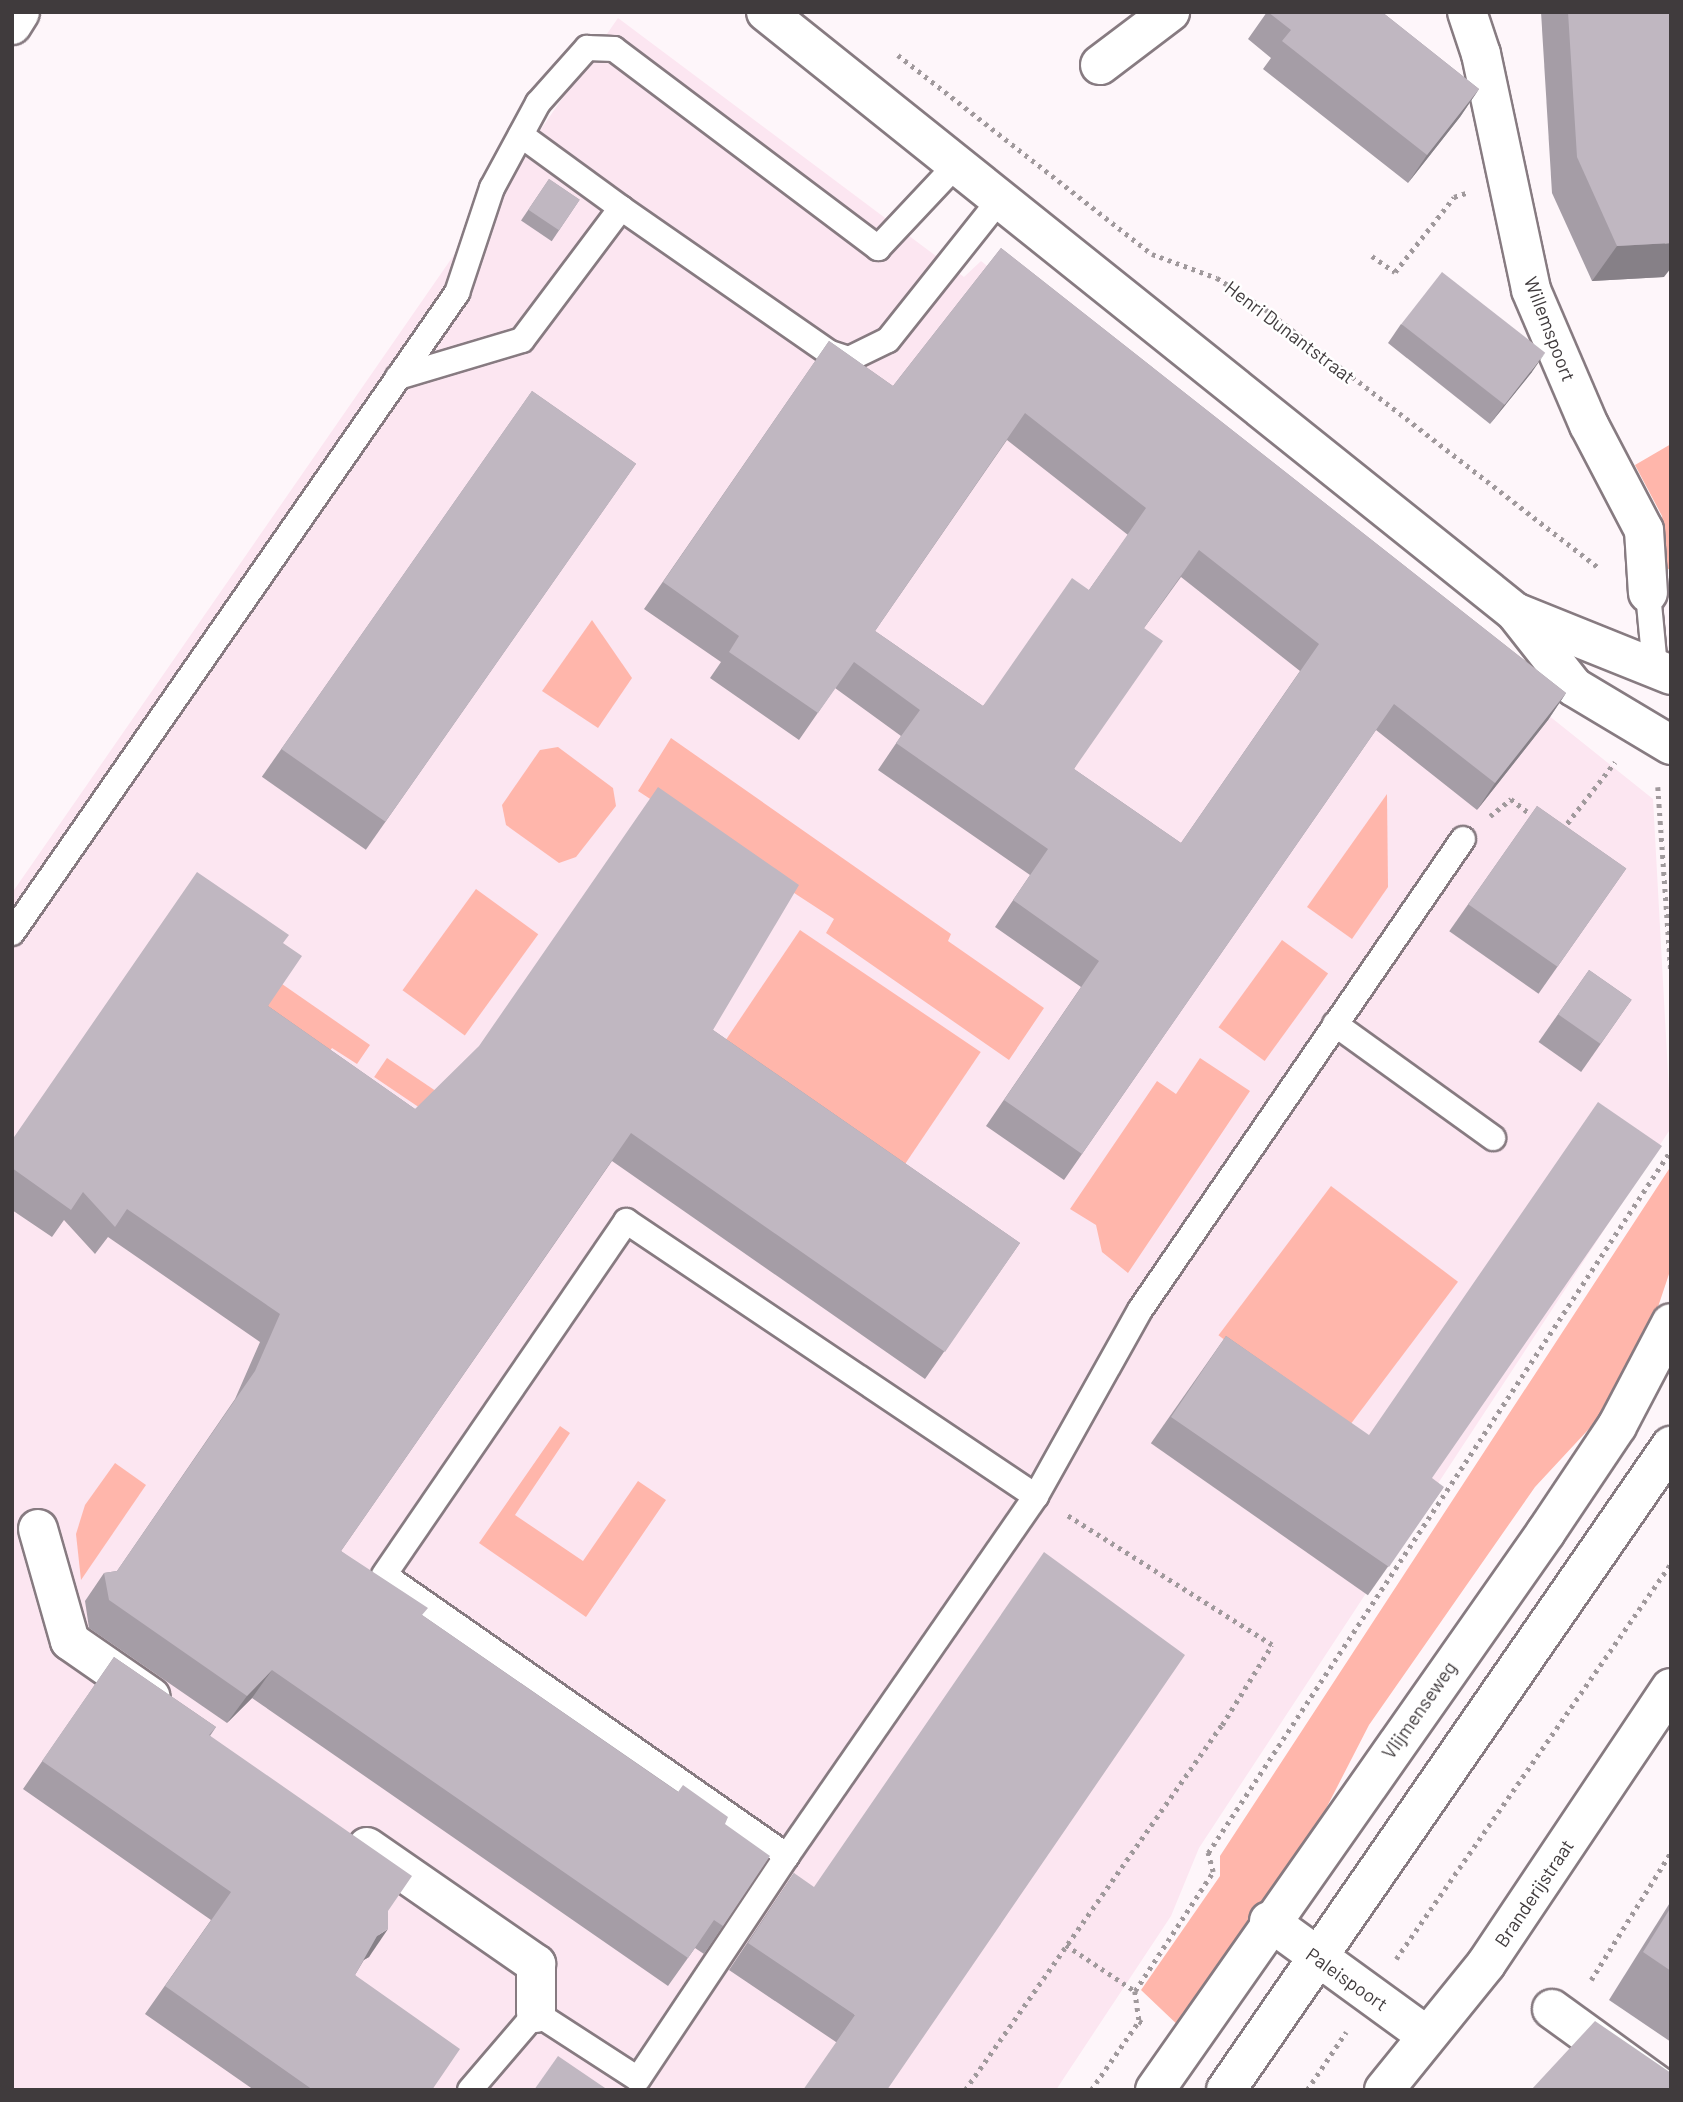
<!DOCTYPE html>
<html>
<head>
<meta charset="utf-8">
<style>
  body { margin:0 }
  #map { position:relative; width:1683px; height:2102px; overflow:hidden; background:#fef6fa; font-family:Barlow,sans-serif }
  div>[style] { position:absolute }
  .built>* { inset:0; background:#fce6f1 }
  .green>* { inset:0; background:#ffb6ab; transform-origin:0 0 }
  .path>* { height:4.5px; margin-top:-2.25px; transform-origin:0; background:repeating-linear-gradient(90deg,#a0999c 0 3.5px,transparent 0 8.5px) }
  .roads { filter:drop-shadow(2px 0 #877b81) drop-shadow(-2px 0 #877b81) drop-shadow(0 2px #877b81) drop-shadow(0 -2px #877b81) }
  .service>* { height:24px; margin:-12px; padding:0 12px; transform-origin:12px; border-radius:12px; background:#fff }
  .pedestrian>* { height:38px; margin:-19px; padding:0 19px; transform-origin:19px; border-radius:19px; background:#fff }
  .minor>* { height:38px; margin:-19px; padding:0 19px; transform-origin:19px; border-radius:19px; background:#fff }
  .tertiary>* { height:38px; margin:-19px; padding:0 19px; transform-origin:19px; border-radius:19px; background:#fff }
  .primary>* { height:38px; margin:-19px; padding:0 19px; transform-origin:19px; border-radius:19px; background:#fff }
  .wall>* { inset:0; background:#a59da6; transform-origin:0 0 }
  .shaded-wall>* { inset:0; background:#868087 }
  .building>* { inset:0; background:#c0b7c1; transform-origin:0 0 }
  span { translate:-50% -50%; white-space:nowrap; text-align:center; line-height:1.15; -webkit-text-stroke:5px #fff; paint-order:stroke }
  .street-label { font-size:19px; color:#403b3d }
  .frame { position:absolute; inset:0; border:14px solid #403b3d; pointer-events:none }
</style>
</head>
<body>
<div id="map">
  <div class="built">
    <div style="clip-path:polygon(618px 18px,964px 277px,981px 261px,1653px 799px,1671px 1128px,1199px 1848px,1171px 1916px,1056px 2090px,12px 2090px,12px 893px)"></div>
  </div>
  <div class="green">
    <div style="clip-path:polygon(1671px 444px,1671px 570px,1666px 568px,1662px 516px,1635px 465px)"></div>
    <div style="clip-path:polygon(592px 620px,632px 678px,598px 728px,542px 691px)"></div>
    <div style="clip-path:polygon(671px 738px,951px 934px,948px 941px,1044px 1008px,1009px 1060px,826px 933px,834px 919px,638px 791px)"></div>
    <div style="clip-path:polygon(558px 747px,613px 788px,616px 806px,576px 857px,559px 863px,506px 825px,502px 805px,540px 750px)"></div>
    <div style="clip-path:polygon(1387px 794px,1388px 887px,1352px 939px,1307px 907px)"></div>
    <div style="left:476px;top:889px;width:77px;height:125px;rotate:36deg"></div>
    <div style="left:800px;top:930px;width:218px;height:154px;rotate:34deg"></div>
    <div style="left:1282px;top:940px;width:57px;height:108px;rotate:36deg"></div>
    <div style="clip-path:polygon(282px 984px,370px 1045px,357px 1064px,332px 1048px,322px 1061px,258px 1016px)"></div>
    <div style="left:387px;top:1058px;width:112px;height:23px;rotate:34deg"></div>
    <div style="clip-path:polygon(1200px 1058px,1250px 1091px,1128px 1273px,1102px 1252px,1096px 1225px,1070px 1209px,1157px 1081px,1176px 1094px)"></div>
    <div style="clip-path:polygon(1671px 1166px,1671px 1268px,1645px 1346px,1613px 1403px,1535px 1487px,1369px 1725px,1298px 1863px,1182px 2029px,1141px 1990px,1220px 1876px,1220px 1856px)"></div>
    <div style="left:1331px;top:1186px;width:159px;height:187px;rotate:37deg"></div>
    <div style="clip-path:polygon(560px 1426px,570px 1433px,515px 1515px,583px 1561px,638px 1481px,666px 1500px,586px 1617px,479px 1543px)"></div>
    <div style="clip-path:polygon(115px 1463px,146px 1485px,81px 1580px,76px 1534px,85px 1505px)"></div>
  </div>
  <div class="path">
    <div style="left:898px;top:55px;width:323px;rotate:38.1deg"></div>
    <div style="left:1152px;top:254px;width:69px;rotate:20.3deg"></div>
    <div style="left:1217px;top:278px;width:57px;rotate:32.9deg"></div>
    <div style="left:1265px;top:309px;width:424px;rotate:37.8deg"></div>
    <div style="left:1372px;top:256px;width:28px;rotate:35deg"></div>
    <div style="left:1395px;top:272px;width:95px;rotate:-51.8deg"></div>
    <div style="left:1454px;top:197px;width:13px;rotate:-18deg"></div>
    <div style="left:1658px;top:787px;width:187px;rotate:86deg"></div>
    <div style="left:1490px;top:816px;width:27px;rotate:-39deg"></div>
    <div style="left:1511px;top:799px;width:31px;rotate:38deg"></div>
    <div style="left:1562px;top:830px;width:86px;rotate:-52.1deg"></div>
    <div style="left:1066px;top:1945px;width:83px;rotate:33.7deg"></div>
    <div style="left:1135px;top:1991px;width:30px;rotate:82deg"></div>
    <div style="left:1139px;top:2021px;width:8px;rotate:30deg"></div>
    <div style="left:1396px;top:1959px;width:481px;rotate:-55.2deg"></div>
    <div style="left:1591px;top:1980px;width:151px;rotate:-58deg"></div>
    <div style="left:1135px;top:1991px;width:142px;rotate:-56.8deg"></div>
    <div style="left:1213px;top:1872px;width:20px;rotate:-105deg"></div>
    <div style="left:1208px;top:1853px;width:842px;rotate:-56.63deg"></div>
    <div style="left:965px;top:2090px;width:446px;rotate:-54.9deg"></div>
    <div style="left:1222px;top:1725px;width:94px;rotate:-58deg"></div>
    <div style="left:1272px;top:1645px;width:244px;rotate:-147.7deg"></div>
    <div style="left:1091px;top:2090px;width:84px;rotate:-55.2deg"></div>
    <div style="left:1307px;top:2090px;width:70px;rotate:-56.1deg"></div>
  </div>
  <div class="roads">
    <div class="service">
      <div style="left:521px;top:135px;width:124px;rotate:36.1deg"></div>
      <div style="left:398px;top:377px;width:129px;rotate:-16.6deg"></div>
      <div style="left:522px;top:340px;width:165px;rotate:-53.1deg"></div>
      <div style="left:621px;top:208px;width:254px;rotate:34.8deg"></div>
      <div style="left:830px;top:353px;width:20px;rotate:18deg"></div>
      <div style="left:849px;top:359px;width:43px;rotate:-26deg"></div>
      <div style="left:888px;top:340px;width:181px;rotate:-51.5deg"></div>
      <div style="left:1648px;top:593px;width:74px;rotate:84.6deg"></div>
      <div style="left:12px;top:933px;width:780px;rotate:-55.19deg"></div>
      <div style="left:457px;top:293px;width:111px;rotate:-71.6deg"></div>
      <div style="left:492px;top:188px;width:97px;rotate:-61.6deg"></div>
      <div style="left:538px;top:103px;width:74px;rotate:-48.3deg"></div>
      <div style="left:587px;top:48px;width:27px;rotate:2deg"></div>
      <div style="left:614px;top:49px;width:331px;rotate:37deg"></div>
      <div style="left:878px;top:248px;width:115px;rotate:-46.8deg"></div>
      <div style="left:1335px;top:1024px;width:195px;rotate:35.8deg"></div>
      <div style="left:1036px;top:1496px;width:438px;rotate:124.7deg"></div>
      <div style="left:787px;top:1856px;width:491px;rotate:-145.1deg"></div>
      <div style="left:384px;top:1575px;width:429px;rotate:-55.6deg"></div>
      <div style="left:626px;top:1221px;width:494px;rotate:33.9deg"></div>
      <div style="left:1036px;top:1496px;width:213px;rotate:-60.8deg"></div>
      <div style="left:1140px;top:1310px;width:571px;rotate:-55.56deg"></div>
      <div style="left:470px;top:2090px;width:101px;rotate:-49.4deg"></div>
      <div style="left:536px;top:2013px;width:121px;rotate:32.9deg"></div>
      <div style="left:638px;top:2079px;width:268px;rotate:-56.3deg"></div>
    </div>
    <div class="pedestrian">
      <div style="left:1467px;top:12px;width:44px;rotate:71.6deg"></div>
      <div style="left:1481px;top:54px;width:241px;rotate:78deg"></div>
      <div style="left:1531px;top:290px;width:147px;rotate:66.8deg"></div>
      <div style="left:1589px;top:425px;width:119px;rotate:62.4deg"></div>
      <div style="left:1644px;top:530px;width:63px;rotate:86.4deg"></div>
      <div style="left:1100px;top:65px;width:88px;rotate:-37.1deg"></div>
      <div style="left:38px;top:1529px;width:116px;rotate:74.1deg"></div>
      <div style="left:70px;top:1641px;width:98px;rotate:34.7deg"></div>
      <div style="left:367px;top:1847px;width:206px;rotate:34.7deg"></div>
      <div style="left:536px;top:1964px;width:49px;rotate:90deg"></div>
      <div style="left:1552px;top:2009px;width:138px;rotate:35.9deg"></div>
    </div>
    <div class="minor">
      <div style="left:766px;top:12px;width:960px;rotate:38.7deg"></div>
      <div style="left:1515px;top:612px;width:95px;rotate:51.8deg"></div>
      <div style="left:1574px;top:687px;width:113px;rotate:30.9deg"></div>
      <div style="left:1517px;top:613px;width:166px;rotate:21.9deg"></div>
      <div style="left:1269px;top:1921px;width:194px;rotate:36deg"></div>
      <div style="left:1384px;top:2090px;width:162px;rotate:-51deg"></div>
      <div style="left:1486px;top:1964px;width:332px;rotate:-56.2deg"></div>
    </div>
    <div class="tertiary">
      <div style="left:1155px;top:2090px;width:681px;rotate:-54.98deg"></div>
      <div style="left:1546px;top:1532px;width:128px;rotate:-56.2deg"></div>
      <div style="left:1617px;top:1426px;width:116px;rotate:-62.3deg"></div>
      <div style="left:1226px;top:2090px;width:783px;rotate:-55.36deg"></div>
    </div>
    <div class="primary">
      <div style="left:12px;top:25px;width:15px;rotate:-58deg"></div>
    </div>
  </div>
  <div class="wall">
    <div style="clip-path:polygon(1267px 12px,1382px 12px,1479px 89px,1460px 117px,1408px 183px,1263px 69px,1271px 58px,1248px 39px)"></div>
    <div style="clip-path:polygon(1541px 12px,1671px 12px,1664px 277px,1592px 281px,1552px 193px)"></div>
    <div style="left:549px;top:179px;width:37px;height:50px;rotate:34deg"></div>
    <div style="clip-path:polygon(evenodd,1001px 248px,1566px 693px,1548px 720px,1477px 810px,1376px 730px,1064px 1180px,986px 1126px,1081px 987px,995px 927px,1030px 875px,878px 770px,901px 736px,835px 688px,799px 740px,710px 678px,721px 662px,644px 609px,829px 341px,893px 386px,1001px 248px,1007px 440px,1128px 535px,1089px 590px,983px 706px,875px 631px,1007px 440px,1001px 248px,1181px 577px,1300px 671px,1181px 843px,1074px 769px,1144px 628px,1181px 577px)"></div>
    <div style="clip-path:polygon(1401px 324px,1532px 372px,1490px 424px,1388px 343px)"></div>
    <div style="left:532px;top:391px;width:127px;height:471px;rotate:35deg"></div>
    <div style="left:1537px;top:806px;width:109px;height:153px;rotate:35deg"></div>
    <div style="clip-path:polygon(283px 943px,268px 1006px,415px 1109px,713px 1030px,1020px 1243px,925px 1379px,612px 1161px,341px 1551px,422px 1615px,725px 1824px,723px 1926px,704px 1954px,695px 1948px,668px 1986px,252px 1698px,227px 1723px,89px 1628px,85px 1601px,104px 1573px,117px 1571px,235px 1399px,260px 1342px,108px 1237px,95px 1254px,64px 1220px,52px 1237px,12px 1210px,12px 1140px)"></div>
    <div style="left:1589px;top:970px;width:52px;height:88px;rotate:35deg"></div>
    <div style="left:1226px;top:1336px;width:265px;height:131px;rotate:35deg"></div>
    <div style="clip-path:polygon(114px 1657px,216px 1727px,210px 1736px,388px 1911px,369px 1957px,364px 1960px,355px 1975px,432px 2090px,254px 2090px,145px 2014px,211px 1920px,23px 1789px)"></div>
    <div style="clip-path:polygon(794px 1873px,887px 2090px,836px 2042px,729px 1970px)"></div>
    <div style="clip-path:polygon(1671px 1901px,1671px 2042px,1609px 2000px)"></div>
  </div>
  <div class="shaded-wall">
    <div style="clip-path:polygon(1479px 89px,1460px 117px,1408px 183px,1427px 155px)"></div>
    <div style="clip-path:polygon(1671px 243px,1671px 268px,1664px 277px,1592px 281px,1617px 246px)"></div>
    <div style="clip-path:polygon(1545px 353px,1532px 372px,1490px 424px,1504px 405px)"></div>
    <div style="clip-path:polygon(1566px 693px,1548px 720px,1477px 810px,1495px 783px)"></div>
    <div style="clip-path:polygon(272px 1670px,252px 1698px,227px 1723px,247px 1696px)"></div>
    <div style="clip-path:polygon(388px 1929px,369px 1957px,358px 1963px,377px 1936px)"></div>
  </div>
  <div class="building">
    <div style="clip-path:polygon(1268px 12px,1382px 12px,1479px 89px,1427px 155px,1282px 41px,1291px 30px)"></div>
    <div style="clip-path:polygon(1568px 12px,1671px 12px,1671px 243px,1617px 246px,1577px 157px)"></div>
    <div style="left:549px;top:179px;width:37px;height:37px;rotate:34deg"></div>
    <div style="clip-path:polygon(evenodd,1001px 248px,1566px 693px,1495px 783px,1394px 704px,1082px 1154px,1004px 1100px,1099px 961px,1013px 900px,1048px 849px,896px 743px,920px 710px,854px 662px,818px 713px,729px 652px,739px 636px,663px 582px,829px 341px,893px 386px,1001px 248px,1025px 413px,1146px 508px,1089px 590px,1072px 578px,983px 706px,875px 631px,1025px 413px,1001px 248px,1199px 550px,1319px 644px,1181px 843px,1074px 769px,1163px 641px,1144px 628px,1199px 550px)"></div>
    <div style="left:1442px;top:272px;width:131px;height:66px;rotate:38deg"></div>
    <div style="left:532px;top:391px;width:127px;height:437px;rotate:35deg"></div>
    <div style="clip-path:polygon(658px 787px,799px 885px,713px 1030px,1020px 1243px,945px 1352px,631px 1133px,341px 1551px,428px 1608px,422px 1615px,678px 1792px,683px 1785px,728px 1817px,725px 1824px,770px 1856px,723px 1926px,714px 1920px,688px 1958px,272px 1670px,247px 1696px,109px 1600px,104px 1573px,117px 1571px,255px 1371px,280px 1314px,127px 1209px,115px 1227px,83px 1192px,71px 1210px,12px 1168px,12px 1140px,197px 872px,289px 935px,283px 943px,302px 956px,268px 1006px,415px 1109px,479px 1046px)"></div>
    <div style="left:1537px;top:806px;width:109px;height:120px;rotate:35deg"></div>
    <div style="left:1589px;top:970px;width:52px;height:54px;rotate:35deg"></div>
    <div style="clip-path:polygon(1598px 1102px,1662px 1146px,1432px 1478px,1444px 1487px,1389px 1567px,1171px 1417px,1226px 1336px,1369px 1435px)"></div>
    <div style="clip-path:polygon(1044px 1552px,1185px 1655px,887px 2090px,803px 2090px,855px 2015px,748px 1943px,794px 1873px,814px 1887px)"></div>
    <div style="clip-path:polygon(114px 1657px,216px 1727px,209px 1735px,412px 1876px,388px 1911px,388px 1929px,377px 1936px,355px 1975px,460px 2049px,432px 2090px,313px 2090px,165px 1986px,231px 1892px,42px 1761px)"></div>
    <div style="clip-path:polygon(1671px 1907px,1671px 1971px,1643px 1952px)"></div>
    <div style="clip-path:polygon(1595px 2021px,1671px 2073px,1671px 2090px,1531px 2090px)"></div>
    <div style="clip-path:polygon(558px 2056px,608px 2090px,534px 2090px)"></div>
  </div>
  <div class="street-label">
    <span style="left:1550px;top:329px;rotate:69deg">Willemspoort</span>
    <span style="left:1290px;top:332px;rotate:37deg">Henri Dunantstraat</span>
    <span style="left:1419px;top:1710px;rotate:-55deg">Vlijmenseweg</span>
    <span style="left:1534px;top:1893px;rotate:-56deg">Branderijstraat</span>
    <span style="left:1347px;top:1979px;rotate:35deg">Paleispoort</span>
  </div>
  <div class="frame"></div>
</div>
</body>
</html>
